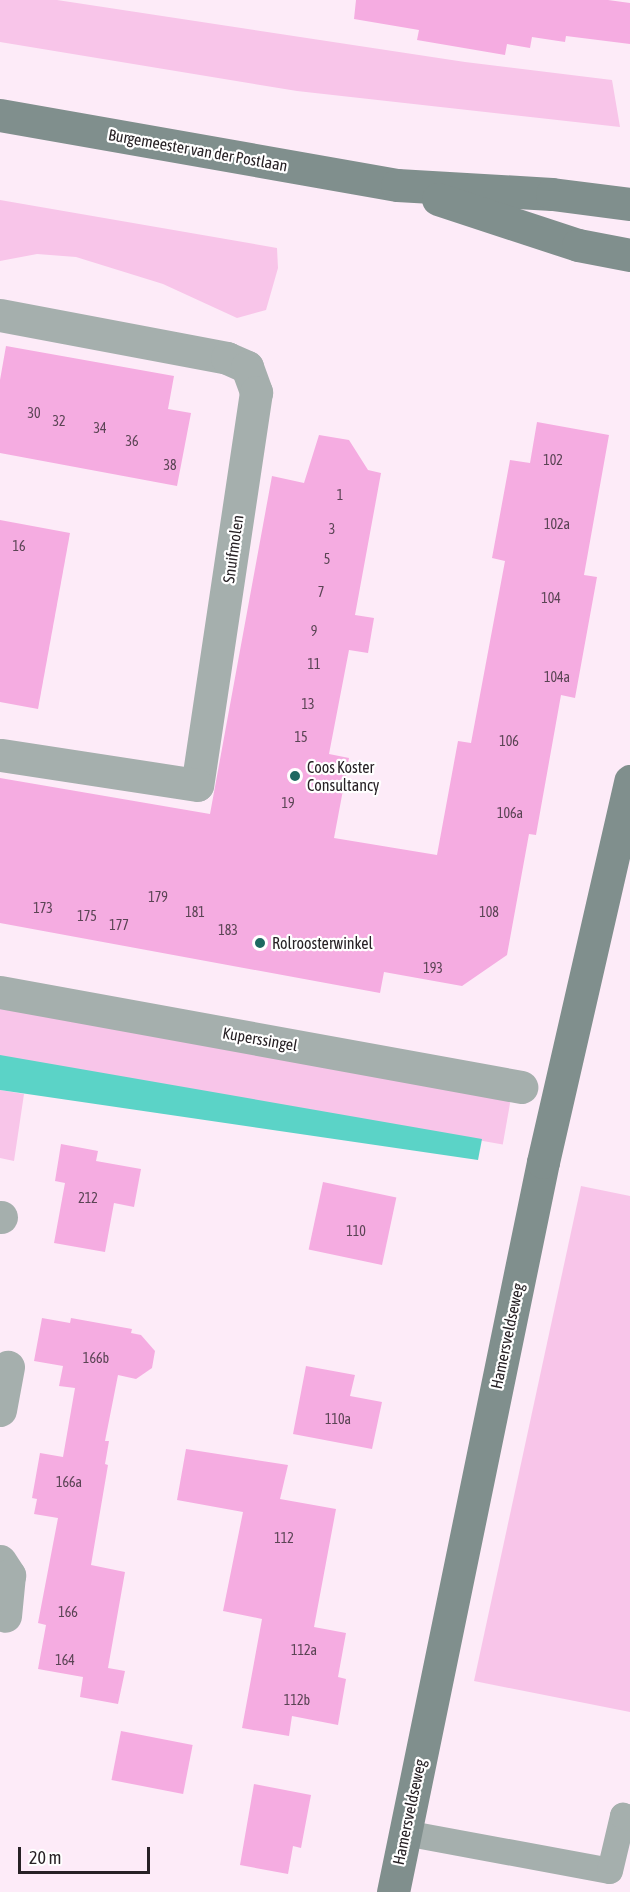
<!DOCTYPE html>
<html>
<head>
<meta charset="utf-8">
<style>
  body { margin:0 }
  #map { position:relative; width:630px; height:1892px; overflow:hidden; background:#fdebf8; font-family:"Asap Condensed",sans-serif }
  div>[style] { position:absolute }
  .green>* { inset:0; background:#f8c5e9; transform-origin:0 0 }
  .water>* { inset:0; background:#5bd3c7 }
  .building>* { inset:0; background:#f5ace1; transform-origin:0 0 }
  .lane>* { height:26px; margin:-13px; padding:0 13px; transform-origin:13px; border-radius:13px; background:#a5afad }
  .street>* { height:33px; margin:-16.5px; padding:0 16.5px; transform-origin:16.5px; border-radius:16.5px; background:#a5afad }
  .secondary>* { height:33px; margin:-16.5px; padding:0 16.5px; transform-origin:16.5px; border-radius:16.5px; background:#808f8d }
  .dots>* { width:16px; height:16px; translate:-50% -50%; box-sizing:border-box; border:3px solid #fff; border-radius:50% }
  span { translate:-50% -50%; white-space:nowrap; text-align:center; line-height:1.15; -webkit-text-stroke:4.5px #fff; paint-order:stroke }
  .number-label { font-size:14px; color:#5a4454 }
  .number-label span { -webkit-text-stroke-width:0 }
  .street-label { font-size:16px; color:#272125 }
  .poi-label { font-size:16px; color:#272125 }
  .left { translate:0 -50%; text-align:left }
  .scale { position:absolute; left:18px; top:1847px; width:132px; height:27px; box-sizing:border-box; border:3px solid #272125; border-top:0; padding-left:8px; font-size:18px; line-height:21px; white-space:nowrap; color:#272125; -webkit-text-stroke:4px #fff; paint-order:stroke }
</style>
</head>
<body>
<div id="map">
  <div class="green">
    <div style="clip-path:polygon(0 0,57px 0,465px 62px,612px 80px,620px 127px,297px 91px,0 42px)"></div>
    <div style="clip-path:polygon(0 200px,277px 248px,278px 268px,266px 310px,237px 318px,163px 284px,76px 257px,37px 254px,0 261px)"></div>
    <div style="left:0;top:1007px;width:519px;height:48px;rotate:10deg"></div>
    <div style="clip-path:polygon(0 1090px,24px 1094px,14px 1161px,0 1158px)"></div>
    <div style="clip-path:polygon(581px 1186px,630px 1196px,630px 1712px,474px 1681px)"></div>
  </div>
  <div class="water">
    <div style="clip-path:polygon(0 1055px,482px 1139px,478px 1160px,0 1090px)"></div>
  </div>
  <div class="building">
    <div style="clip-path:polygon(356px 0,608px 0,630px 3px,630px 44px,566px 36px,565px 42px,532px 37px,530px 48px,507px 44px,505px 55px,417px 40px,419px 30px,354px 19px)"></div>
    <div style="clip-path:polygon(6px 346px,174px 376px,168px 409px,191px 413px,177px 486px,0 453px,0 380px)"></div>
    <div style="clip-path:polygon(537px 422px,609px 435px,584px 575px,597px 577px,575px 698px,561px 695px,536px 835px,529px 834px,507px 955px,462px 986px,384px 972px,380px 993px,0 923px,0 778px,210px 814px,272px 476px,304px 483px,319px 435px,349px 440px,368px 470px,381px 473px,355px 615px,374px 618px,368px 653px,349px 650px,329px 754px,349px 758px,334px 838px,437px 855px,458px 741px,471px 743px,505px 561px,492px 558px,510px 460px,530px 463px)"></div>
    <div style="clip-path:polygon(0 520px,70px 533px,38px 709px,0 702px)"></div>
    <div style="clip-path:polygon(61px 1144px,98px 1151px,96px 1161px,141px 1169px,134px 1207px,114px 1203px,105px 1252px,54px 1243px,65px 1183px,55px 1181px)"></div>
    <div style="left:323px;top:1182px;width:75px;height:69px;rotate:12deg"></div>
    <div style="clip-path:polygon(42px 1318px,70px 1323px,71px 1318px,132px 1329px,131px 1333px,141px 1335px,155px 1351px,152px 1368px,136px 1379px,118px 1375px,105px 1441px,109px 1441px,105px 1464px,108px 1465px,91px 1565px,125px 1572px,108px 1668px,125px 1671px,118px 1704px,80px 1697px,83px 1677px,38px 1669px,46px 1625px,38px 1623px,58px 1518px,34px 1514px,37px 1499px,32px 1498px,40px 1453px,63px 1457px,75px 1388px,59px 1386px,63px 1366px,34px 1361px)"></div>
    <div style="clip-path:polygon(306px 1366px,355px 1375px,350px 1396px,382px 1402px,372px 1449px,293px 1434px)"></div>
    <div style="clip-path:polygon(186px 1449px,288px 1465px,280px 1499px,336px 1509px,314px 1627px,346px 1633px,338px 1677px,346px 1679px,338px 1725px,292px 1716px,289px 1736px,242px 1728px,262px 1619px,223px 1611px,243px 1512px,177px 1500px)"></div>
    <div style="left:121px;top:1731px;width:73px;height:50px;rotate:11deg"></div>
    <div style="clip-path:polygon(254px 1784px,311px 1795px,301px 1848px,293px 1846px,288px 1874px,240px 1865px)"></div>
  </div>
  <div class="lane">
    <div style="left:405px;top:1833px;width:208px;rotate:10.5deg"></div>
    <div style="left:610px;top:1871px;width:57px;rotate:-76.7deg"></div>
    <div style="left:623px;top:1816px;width:7px;rotate:16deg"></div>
  </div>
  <div class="street">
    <div style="left:0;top:315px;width:231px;rotate:10.7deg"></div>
    <div style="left:227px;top:358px;width:22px;rotate:24deg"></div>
    <div style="left:247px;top:367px;width:27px;rotate:70deg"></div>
    <div style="left:256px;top:392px;width:397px;rotate:98.5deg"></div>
    <div style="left:197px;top:785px;width:199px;rotate:-171.3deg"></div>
    <div style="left:0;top:992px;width:530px;rotate:10.33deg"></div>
    <div style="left:0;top:1217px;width:1px"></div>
    <div style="left:0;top:1410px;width:44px;rotate:-79.5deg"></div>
    <div style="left:0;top:1561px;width:17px;rotate:57deg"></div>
    <div style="left:9px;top:1575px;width:41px;rotate:95.6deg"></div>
  </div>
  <div class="secondary">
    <div style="left:0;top:115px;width:403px;rotate:10deg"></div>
    <div style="left:397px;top:185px;width:155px;rotate:3.3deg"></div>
    <div style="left:552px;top:194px;width:79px;rotate:7.3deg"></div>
    <div style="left:438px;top:199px;width:147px;rotate:18.2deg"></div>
    <div style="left:578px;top:245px;width:53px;rotate:10.9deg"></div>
    <div style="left:393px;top:1892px;width:745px;rotate:-78.39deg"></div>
    <div style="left:543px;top:1162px;width:391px;rotate:-77.1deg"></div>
  </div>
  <div class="dots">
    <div style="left:295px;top:776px;background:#1e6861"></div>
    <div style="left:260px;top:943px;background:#1e6861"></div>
  </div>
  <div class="number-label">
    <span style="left:34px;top:413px">30</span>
    <span style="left:59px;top:421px">32</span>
    <span style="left:100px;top:428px">34</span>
    <span style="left:132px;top:441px">36</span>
    <span style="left:553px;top:460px">102</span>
    <span style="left:170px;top:465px">38</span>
    <span style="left:340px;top:495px">1</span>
    <span style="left:557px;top:524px">102a</span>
    <span style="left:332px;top:529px">3</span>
    <span style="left:19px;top:546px">16</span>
    <span style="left:327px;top:559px">5</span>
    <span style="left:321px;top:592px">7</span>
    <span style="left:551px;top:598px">104</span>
    <span style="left:314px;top:631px">9</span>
    <span style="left:314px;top:664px">11</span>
    <span style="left:557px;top:677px">104a</span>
    <span style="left:308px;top:704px">13</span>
    <span style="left:301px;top:737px">15</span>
    <span style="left:509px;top:741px">106</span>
    <span style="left:288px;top:803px">19</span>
    <span style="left:510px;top:813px">106a</span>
    <span style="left:158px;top:897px">179</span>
    <span style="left:43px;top:908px">173</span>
    <span style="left:195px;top:912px">181</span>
    <span style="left:489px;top:912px">108</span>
    <span style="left:87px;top:916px">175</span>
    <span style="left:119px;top:925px">177</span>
    <span style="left:228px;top:930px">183</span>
    <span style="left:433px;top:968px">193</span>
    <span style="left:88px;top:1198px">212</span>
    <span style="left:356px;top:1231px">110</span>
    <span style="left:96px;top:1358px">166b</span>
    <span style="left:338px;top:1419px">110a</span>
    <span style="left:69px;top:1482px">166a</span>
    <span style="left:284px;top:1538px">112</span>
    <span style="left:68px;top:1612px">166</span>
    <span style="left:304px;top:1650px">112a</span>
    <span style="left:65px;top:1660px">164</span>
    <span style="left:297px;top:1700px">112b</span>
  </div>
  <div class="street-label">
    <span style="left:198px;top:150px;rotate:10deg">Burgemeester van der Postlaan</span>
    <span style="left:233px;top:549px;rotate:-82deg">Snuifmolen</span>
    <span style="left:260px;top:1039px;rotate:10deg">Kuperssingel</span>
    <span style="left:507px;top:1336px;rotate:-78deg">Hamersveldseweg</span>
    <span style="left:409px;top:1812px;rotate:-78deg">Hamersveldseweg</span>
  </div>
  <div class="poi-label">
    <span class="left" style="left:307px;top:776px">Coos Koster<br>Consultancy</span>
    <span class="left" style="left:272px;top:943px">Rolroosterwinkel</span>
  </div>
  <div class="scale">20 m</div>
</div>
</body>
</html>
